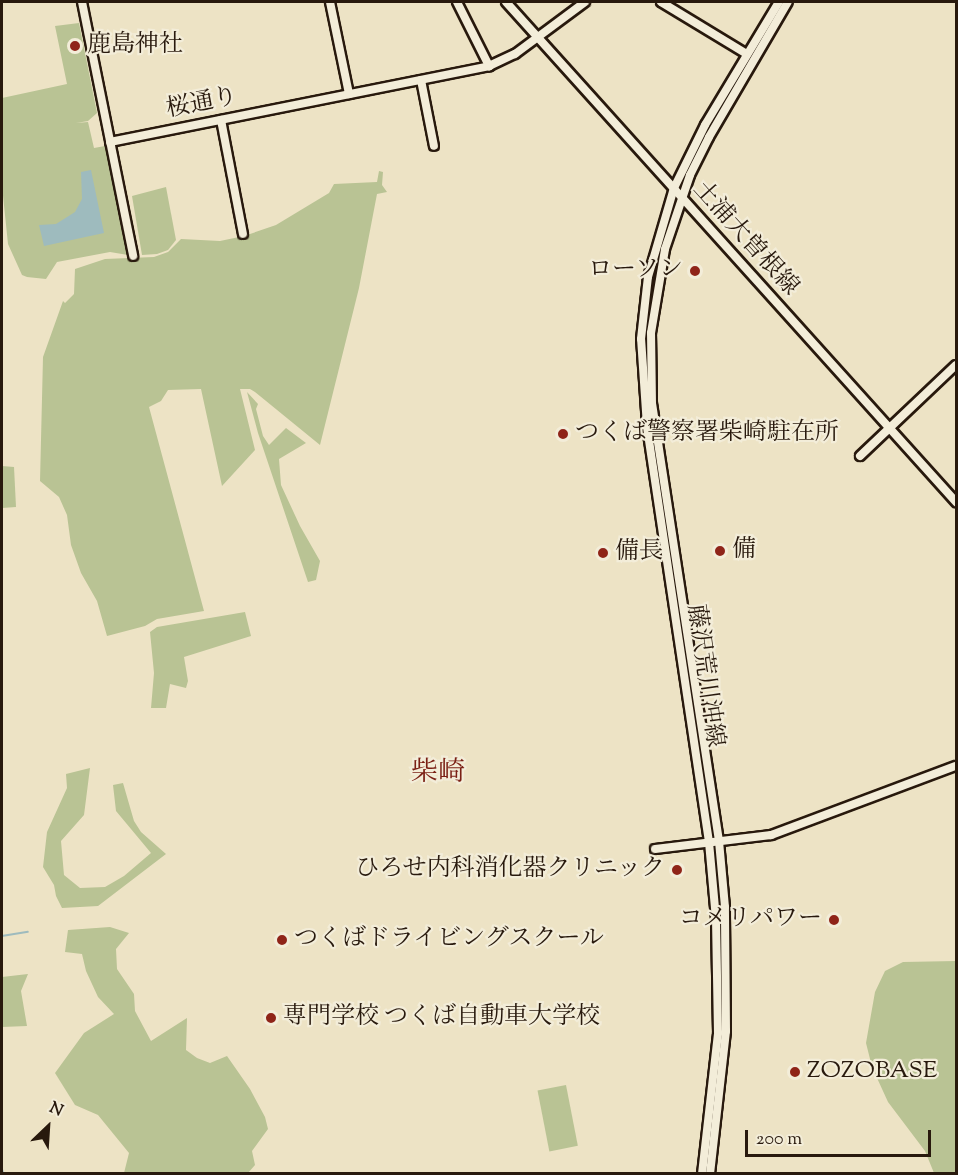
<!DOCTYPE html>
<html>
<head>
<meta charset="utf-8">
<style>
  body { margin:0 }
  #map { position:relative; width:958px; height:1175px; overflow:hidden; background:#ede3c5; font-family:"Sorts Mill Goudy","Noto Serif JP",serif }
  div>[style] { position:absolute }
  .green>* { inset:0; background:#b9c394; transform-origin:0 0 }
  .water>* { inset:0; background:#9ebbbe }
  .stream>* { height:1.5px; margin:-0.75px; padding:0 0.75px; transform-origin:0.75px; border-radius:0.75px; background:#9ebbbe }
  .roads { filter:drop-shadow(2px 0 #28190d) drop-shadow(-2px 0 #28190d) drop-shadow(0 2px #28190d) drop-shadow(0 -2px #28190d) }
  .secondary>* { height:8px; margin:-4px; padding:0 4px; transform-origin:4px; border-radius:4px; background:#f3edd9 }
  .dots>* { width:16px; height:16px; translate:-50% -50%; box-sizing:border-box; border:3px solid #f3edd9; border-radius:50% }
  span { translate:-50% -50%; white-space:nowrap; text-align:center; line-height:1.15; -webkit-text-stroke:4.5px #f3edd9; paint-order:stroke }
  .poi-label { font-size:24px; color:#28190d }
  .left { translate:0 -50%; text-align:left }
  .right { translate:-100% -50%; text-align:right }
  .street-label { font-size:24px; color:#28190d }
  .quarter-label { font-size:27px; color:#7a1f14 }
  .frame { position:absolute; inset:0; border:3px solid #28190d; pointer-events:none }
  .north { position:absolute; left:18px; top:1097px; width:60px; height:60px; -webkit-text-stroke:4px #f3edd9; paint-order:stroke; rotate:25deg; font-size:16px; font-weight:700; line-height:24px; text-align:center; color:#28190d }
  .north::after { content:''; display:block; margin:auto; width:21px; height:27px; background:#28190d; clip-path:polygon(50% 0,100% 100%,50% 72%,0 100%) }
  .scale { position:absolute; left:745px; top:1130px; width:186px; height:27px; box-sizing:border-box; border:3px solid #28190d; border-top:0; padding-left:8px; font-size:18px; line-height:21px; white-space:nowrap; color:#28190d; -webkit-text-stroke:4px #f3edd9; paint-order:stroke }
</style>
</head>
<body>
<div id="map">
  <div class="green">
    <div style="clip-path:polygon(79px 23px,97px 113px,88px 121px,76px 123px,88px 122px,94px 148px,105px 146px,128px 255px,110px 252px,57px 262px,46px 279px,27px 277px,22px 275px,8px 244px,2px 186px,2px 98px,67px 84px,55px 26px)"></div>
    <div style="clip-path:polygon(379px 171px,383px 172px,382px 185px,387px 192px,377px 194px,359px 288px,320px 445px,255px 392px,250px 389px,240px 389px,255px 450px,222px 486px,201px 389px,168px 390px,161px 401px,149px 407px,204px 611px,157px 619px,145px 626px,107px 636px,97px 601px,81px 573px,71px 545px,67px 515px,59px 497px,40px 481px,43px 357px,63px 301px,65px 303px,74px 294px,75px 269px,105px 259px,154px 257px,168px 252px,181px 239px,220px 241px,244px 236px,276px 225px,329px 193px,334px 184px,377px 182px)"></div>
    <div style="clip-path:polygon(166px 187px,176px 240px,168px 250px,157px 254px,142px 255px,132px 196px)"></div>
    <div style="clip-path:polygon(247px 392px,258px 404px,256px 409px,263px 436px,269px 445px,286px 428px,306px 443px,279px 459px,281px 485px,300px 526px,320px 561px,316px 580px,308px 582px,258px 433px)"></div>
    <div style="clip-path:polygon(2px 466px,14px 467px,16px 507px,2px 508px)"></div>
    <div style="clip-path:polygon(245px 612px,251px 636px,184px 657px,188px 681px,186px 688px,170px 684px,166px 708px,151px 708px,154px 673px,150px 632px,157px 627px)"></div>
    <div style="clip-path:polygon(90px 768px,84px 815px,61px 841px,64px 875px,80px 888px,105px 887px,124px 876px,151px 853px,116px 811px,113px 785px,123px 783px,134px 821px,141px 832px,166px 854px,98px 906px,62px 908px,56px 896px,54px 885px,43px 867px,47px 832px,67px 788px,66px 774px)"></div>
    <div style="clip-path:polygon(110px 927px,129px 933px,116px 949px,117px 969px,134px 994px,135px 1011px,151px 1041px,187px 1018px,186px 1050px,197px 1058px,210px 1063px,227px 1056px,250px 1089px,265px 1117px,268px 1129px,252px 1151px,255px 1165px,248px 1173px,124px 1173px,129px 1153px,98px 1115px,75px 1105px,55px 1073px,84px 1033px,114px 1014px,98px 997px,86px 971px,82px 954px,65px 952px,68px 930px)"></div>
    <div style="clip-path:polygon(956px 961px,956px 1173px,934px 1173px,925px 1151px,888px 1102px,872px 1067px,866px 1043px,875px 992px,885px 971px,903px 962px)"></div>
    <div style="clip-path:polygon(28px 974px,21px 991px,27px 1026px,2px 1027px,2px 977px)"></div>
    <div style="left:566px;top:1085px;width:62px;height:29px;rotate:79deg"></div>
  </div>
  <div class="water">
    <div style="clip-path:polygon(91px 170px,104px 233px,44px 246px,39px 225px,56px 224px,75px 212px,82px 199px,81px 172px)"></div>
  </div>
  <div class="stream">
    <div style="left:2px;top:936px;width:26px;rotate:-9deg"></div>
    <div style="left:2px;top:1168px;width:6px;rotate:72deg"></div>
  </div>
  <div class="roads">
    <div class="secondary">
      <div style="left:82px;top:2px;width:259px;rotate:78.6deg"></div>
      <div style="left:330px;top:2px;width:94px;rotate:78.3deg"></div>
      <div style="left:457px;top:2px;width:72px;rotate:63.4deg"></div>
      <div style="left:506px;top:2px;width:673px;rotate:48.01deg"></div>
      <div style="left:661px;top:2px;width:100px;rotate:31.2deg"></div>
      <div style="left:421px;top:80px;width:67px;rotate:78.9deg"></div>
      <div style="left:221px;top:120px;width:116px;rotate:79.1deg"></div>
      <div style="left:110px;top:142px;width:387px;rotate:-11.3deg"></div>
      <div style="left:489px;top:66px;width:29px;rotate:-25deg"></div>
      <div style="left:515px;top:54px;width:87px;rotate:-36.6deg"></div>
      <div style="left:860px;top:456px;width:132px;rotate:-43.5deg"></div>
      <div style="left:655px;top:849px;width:117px;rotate:-6.9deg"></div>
      <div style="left:771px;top:835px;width:197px;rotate:-20.5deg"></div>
      <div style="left:702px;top:1174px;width:142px;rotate:-83.5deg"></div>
      <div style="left:718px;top:1033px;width:114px;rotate:-91deg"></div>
      <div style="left:716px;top:919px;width:77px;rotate:-95.2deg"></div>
      <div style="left:709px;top:842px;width:421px;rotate:-98.5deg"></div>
      <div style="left:647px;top:426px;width:87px;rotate:-93.9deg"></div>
      <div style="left:641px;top:339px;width:62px;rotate:-83.6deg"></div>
      <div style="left:648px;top:277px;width:93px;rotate:-73.7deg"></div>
      <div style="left:674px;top:188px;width:70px;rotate:-63.8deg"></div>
      <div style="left:705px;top:125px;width:144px;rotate:-59deg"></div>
      <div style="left:710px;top:1174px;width:144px;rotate:-83.6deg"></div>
      <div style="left:726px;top:1031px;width:124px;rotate:-90.5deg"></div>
      <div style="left:725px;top:907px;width:66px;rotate:-95.2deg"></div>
      <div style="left:719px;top:841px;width:442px;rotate:-98.7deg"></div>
      <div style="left:652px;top:404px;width:71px;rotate:-90.8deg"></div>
      <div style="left:651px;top:333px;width:85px;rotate:-80.5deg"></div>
      <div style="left:665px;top:249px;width:78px;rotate:-71.3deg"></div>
      <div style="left:690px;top:175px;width:42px;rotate:-63.4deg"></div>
      <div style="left:709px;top:137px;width:156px;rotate:-59.7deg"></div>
    </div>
  </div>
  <div class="dots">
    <div style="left:75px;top:46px;background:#8f2418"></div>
    <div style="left:695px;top:271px;background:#8f2418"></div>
    <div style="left:563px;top:434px;background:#8f2418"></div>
    <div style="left:720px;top:551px;background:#8f2418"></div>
    <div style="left:603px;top:553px;background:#8f2418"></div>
    <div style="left:677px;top:870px;background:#8f2418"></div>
    <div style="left:834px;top:920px;background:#8f2418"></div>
    <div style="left:282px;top:940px;background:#8f2418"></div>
    <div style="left:271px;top:1018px;background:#8f2418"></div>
    <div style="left:795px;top:1072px;background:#8f2418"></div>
  </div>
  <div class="poi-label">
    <span class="left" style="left:87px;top:46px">鹿島神社</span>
    <span class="right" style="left:683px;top:271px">ローソン</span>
    <span class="left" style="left:575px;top:434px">つくば警察署柴崎駐在所</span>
    <span class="left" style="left:732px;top:551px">備</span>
    <span class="left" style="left:615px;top:553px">備長</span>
    <span class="right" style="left:665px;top:870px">ひろせ内科消化器クリニック</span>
    <span class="right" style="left:822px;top:920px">コメリパワー</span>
    <span class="left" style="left:294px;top:940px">つくばドライビングスクール</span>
    <span class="left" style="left:283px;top:1018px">専門学校 つくば自動車大学校</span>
    <span class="left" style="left:807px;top:1072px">ZOZOBASE</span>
  </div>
  <div class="street-label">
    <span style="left:202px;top:104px;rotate:-11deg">桜通り</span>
    <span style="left:745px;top:239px;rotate:48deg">土浦大曽根線</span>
    <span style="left:704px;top:676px;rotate:82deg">藤沢荒川沖線</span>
  </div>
  <div class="quarter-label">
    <span style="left:438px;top:774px">柴崎</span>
  </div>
  <div class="frame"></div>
  <div class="north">N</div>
  <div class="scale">200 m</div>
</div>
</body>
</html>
